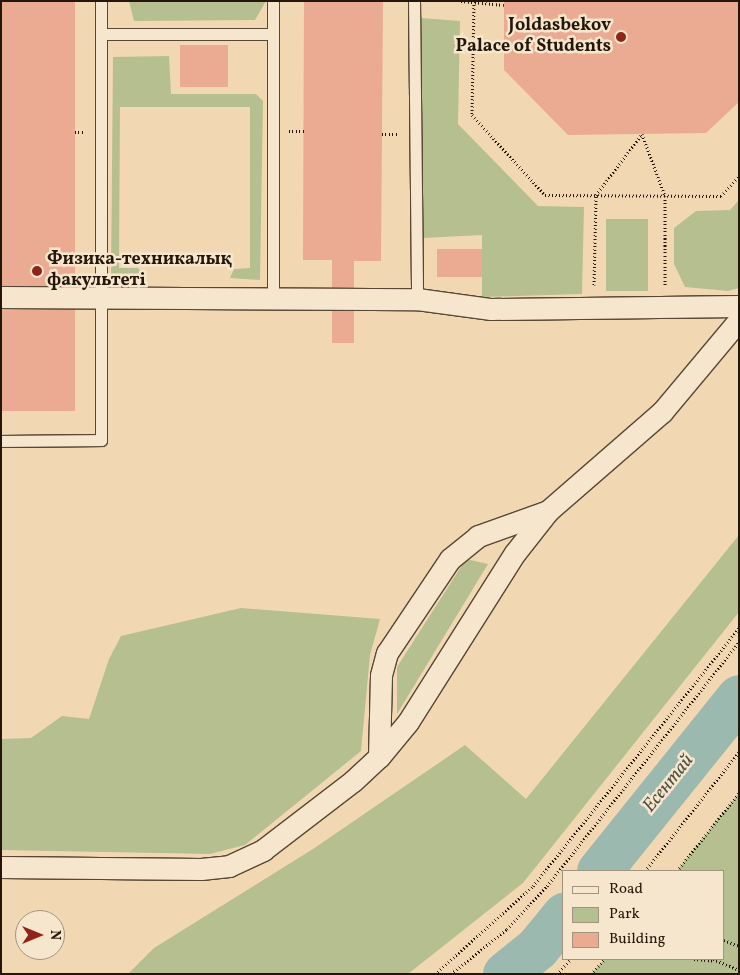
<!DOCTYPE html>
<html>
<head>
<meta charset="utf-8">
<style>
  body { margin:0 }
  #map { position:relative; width:740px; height:975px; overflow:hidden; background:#f1d8b3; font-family:Vollkorn,serif }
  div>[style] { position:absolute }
  .green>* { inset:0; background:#b6bf8f; transform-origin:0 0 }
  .river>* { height:45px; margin:-22.5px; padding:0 22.5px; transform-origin:22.5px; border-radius:22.5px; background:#9bb9af }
  .building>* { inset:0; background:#eaab92; transform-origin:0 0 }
  .path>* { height:3px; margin-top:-1.5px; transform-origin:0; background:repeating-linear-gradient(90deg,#241709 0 1px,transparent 0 3.5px) }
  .roads { filter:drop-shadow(1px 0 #574734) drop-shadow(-1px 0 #574734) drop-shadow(0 1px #574734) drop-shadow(0 -1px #574734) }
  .service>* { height:11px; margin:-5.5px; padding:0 5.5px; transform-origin:5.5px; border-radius:5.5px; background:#f6e6ce }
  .minor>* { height:21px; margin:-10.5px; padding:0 10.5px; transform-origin:10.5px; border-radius:10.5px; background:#f6e6ce }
  .dots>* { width:14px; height:14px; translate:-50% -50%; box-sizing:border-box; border:2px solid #f6e6ce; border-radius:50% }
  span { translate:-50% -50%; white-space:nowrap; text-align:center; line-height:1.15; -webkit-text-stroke:5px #f6e6ce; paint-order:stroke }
  .poi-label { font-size:18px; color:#241709; font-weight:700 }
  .right { translate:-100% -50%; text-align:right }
  .left { translate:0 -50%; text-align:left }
  .water-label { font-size:19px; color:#4e5043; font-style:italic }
  .frame { position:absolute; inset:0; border:2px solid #241709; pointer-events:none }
  .legend { position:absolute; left:562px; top:870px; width:162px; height:90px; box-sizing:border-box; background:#f6e6ce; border:1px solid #a2937f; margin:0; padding:6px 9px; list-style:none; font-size:15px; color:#241709 }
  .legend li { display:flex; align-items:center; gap:10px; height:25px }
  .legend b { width:25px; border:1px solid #a2937f }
  .north { position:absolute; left:15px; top:910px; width:50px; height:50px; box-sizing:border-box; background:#f6e6ce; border:1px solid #a2937f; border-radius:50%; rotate:90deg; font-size:14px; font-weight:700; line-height:20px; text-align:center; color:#241709 }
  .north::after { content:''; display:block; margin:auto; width:18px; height:22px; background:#8f2418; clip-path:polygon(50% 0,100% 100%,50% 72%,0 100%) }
</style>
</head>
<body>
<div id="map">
  <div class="green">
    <div style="clip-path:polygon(129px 1px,266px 1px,255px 20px,134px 21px)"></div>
    <div style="clip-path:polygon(421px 18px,460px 21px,458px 124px,538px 206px,584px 207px,582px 294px,482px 297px,482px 235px,423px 238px)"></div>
    <div style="clip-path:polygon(169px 56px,171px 94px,256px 94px,263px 101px,260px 280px,230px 278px,234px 269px,250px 268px,250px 107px,120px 107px,119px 268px,138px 268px,145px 278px,111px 278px,113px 57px)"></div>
    <div style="clip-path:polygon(739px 200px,739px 288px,728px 291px,685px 287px,674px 264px,674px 228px,696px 211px,730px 210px)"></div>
    <div style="left:606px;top:219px;width:42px;height:72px"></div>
    <div style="clip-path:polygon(739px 535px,739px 612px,523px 883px,408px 974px,128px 974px,154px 948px,313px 849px,465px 745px,526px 799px)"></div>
    <div style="clip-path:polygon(466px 559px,488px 564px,397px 714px,397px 667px)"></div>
    <div style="clip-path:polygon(241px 608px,380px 619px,370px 655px,361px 751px,245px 845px,210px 854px,1px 850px,1px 739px,31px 738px,62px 716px,89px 719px,109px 659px,121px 636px)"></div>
    <div style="clip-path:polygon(739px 793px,739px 974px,591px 974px,605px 959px,724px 959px,724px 871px,677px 871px)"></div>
  </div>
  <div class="river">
    <div style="left:599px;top:871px;width:223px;rotate:-51.2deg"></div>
    <div style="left:505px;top:974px;width:41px;rotate:-39.1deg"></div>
    <div style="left:537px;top:948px;width:43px;rotate:-50.7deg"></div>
  </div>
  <div class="building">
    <div style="left:1px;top:1px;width:74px;height:410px"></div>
    <div style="clip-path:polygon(304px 1px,383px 1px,381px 261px,354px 261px,354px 343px,332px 343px,332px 260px,303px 260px)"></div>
    <div style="clip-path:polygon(504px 1px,739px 1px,739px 102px,706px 133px,568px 135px,504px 70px)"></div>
    <div style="left:180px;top:45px;width:48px;height:42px"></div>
    <div style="left:482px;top:249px;width:28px;height:45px;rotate:90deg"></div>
  </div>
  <div class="path">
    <div style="left:461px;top:1px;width:43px;rotate:5.3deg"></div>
    <div style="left:474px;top:1px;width:114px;rotate:91deg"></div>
    <div style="left:472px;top:115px;width:108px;rotate:47.6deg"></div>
    <div style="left:545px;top:195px;width:176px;rotate:0.3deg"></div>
    <div style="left:721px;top:196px;width:27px;rotate:-48deg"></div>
    <div style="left:289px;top:131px;width:15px"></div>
    <div style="left:75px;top:132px;width:9px"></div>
    <div style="left:382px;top:134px;width:17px"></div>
    <div style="left:594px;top:285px;width:90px;rotate:-88.7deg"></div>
    <div style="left:596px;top:195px;width:76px;rotate:-53deg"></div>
    <div style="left:642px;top:134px;width:66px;rotate:69.6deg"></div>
    <div style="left:665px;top:196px;width:89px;rotate:90deg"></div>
    <div style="left:645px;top:871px;width:152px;rotate:-51.7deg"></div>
    <div style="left:677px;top:871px;width:100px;rotate:-51.5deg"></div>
    <div style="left:724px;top:940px;width:16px;rotate:22deg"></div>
    <div style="left:694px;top:959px;width:21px;rotate:5deg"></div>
    <div style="left:713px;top:959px;width:28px;rotate:23deg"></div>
    <div style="left:435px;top:974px;width:132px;rotate:-41.9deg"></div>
    <div style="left:533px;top:886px;width:330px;rotate:-51.4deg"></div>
    <div style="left:451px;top:974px;width:72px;rotate:-38.8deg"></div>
    <div style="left:507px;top:929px;width:59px;rotate:-47.1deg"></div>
    <div style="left:547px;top:886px;width:310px;rotate:-51.8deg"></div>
    <div style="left:557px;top:974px;width:21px;rotate:-47deg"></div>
    <div style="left:591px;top:974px;width:21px;rotate:-47deg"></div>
  </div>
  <div class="roads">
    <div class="service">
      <div style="left:273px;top:1px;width:297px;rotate:90deg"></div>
      <div style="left:414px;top:1px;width:298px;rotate:89.4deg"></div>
      <div style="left:101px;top:34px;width:172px"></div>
      <div style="left:1px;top:441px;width:100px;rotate:-0.6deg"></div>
      <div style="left:101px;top:440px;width:439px;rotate:-90deg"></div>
    </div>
    <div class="minor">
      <div style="left:1px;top:297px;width:416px;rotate:0.3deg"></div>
      <div style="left:417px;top:299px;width:75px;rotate:7.7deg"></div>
      <div style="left:491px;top:309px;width:248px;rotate:-0.7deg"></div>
      <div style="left:379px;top:757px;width:82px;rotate:-88.6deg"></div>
      <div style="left:381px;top:675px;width:23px;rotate:-75deg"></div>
      <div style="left:387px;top:653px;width:113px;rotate:-56.2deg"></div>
      <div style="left:450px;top:559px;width:36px;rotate:-39deg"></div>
      <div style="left:478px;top:536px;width:74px;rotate:-19.7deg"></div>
      <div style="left:1px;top:867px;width:200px;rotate:0.6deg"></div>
      <div style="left:201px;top:869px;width:28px;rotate:-6deg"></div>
      <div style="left:229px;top:866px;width:38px;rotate:-25deg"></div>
      <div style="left:263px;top:850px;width:113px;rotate:-37.5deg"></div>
      <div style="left:353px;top:781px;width:35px;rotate:-43deg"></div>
      <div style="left:379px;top:757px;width:45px;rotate:-50.4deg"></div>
      <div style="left:408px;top:722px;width:200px;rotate:-57.7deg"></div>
      <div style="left:515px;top:553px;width:53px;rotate:-51.8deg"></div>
      <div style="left:548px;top:511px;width:151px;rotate:-41deg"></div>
      <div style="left:662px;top:412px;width:120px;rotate:-50.1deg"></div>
    </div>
  </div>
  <div class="dots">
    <div style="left:621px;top:37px;background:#8f2418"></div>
    <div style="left:37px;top:271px;background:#8f2418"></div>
  </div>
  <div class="poi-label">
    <span class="right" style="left:611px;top:37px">Joldasbekov<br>Palace of Students</span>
    <span class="left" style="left:47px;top:271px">Физика-техникалық<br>факультеті</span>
  </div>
  <div class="water-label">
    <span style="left:669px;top:784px;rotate:-51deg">Есентай</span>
  </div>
  <div class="frame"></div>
  <ul class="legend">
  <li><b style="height:6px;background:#f6e6ce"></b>Road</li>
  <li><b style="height:14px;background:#b6bf8f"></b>Park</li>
  <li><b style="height:14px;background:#eaab92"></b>Building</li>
  </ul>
  <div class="north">N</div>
</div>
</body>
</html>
